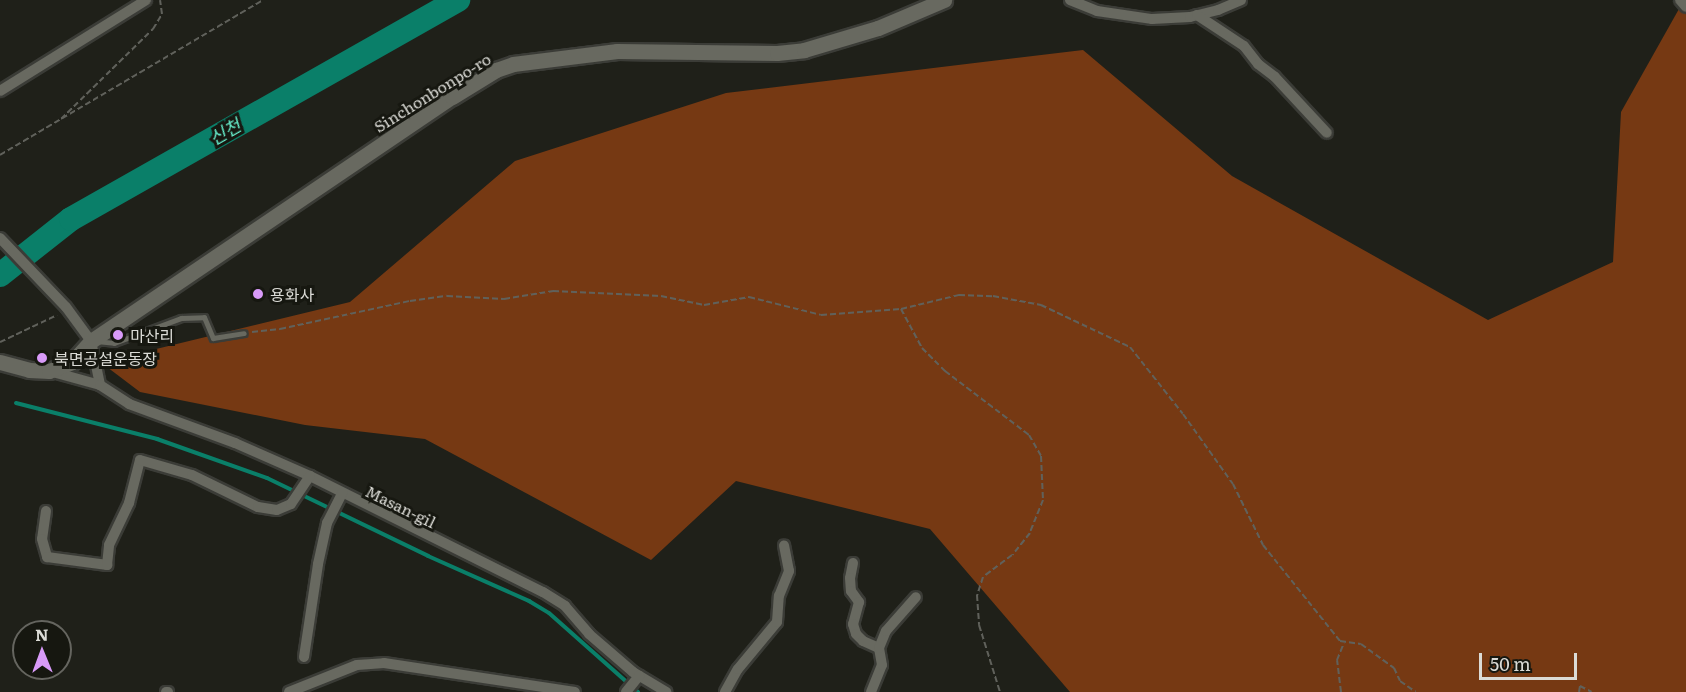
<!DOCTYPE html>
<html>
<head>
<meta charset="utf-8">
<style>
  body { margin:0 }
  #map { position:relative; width:1686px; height:692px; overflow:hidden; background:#1f2019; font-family:Literata,"Noto Sans KR",serif }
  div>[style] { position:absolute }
  .forest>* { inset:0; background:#763913 }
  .stream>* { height:4px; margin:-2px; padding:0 2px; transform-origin:2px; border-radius:2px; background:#0a7f69 }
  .river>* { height:24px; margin:-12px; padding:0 12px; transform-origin:12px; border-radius:12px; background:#0a7f69 }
  .path>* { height:2px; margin-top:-1px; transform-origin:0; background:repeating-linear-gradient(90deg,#60615b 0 6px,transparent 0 9px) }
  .roads { filter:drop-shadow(2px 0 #3b3c37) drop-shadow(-2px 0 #3b3c37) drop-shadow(0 2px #3b3c37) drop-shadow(0 -2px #3b3c37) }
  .lane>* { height:5px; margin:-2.5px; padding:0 2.5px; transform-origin:2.5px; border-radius:2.5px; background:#686960 }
  .street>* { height:10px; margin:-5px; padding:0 5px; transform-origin:5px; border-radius:5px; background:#686960 }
  .secondary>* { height:15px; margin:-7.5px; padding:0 7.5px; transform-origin:7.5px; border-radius:7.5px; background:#686960 }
  .dots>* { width:16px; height:16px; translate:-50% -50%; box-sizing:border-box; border:3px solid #161710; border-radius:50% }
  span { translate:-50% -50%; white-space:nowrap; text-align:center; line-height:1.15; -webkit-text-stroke:6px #161710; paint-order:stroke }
  .street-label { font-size:16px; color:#dbdbd6 }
  .poi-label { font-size:16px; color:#dbdbd6 }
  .left { translate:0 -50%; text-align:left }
  .water-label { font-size:18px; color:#68f0ce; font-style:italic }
  .north { position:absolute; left:12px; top:620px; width:60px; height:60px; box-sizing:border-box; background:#161710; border:2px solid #65655f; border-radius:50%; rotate:359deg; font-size:16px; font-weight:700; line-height:24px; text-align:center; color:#dbdbd6 }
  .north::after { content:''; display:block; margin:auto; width:21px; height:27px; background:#d89af8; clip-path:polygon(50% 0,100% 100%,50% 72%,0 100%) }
  .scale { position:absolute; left:1479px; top:653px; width:98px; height:27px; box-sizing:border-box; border:3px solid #dbdbd6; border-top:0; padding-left:8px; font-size:18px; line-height:21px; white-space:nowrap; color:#dbdbd6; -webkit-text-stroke:4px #161710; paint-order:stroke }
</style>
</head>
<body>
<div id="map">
  <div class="forest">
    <div style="clip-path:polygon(1684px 0,1686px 0,1686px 692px,1070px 692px,930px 529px,736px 481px,651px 560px,425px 439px,305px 425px,140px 392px,107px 367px,152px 350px,350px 302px,515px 161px,726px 93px,1083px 50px,1232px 176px,1488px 320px,1613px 262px,1621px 112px)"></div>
  </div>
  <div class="stream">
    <div style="left:16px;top:403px;width:146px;rotate:14.3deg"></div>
    <div style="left:157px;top:439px;width:117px;rotate:19.5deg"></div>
    <div style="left:267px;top:478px;width:179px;rotate:25.8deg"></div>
    <div style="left:428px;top:556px;width:111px;rotate:24deg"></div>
    <div style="left:529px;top:601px;width:23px;rotate:31deg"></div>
    <div style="left:549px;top:613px;width:119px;rotate:41.6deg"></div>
  </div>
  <div class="river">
    <div style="left:0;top:275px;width:90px;rotate:-38.3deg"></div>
    <div style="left:71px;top:219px;width:445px;rotate:-29.5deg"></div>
  </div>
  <div class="path">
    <div style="left:61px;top:119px;width:129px;rotate:-44.4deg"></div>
    <div style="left:153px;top:29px;width:17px;rotate:-59deg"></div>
    <div style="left:162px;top:14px;width:14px;rotate:-98deg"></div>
    <div style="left:0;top:155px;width:305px;rotate:-30.5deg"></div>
    <div style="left:901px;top:309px;width:44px;rotate:61.7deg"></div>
    <div style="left:922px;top:348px;width:33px;rotate:45deg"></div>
    <div style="left:945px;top:371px;width:106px;rotate:37.3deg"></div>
    <div style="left:1029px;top:435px;width:24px;rotate:60deg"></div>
    <div style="left:1041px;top:456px;width:44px;rotate:87.4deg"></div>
    <div style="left:1043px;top:500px;width:35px;rotate:112deg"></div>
    <div style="left:1030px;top:533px;width:28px;rotate:129deg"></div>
    <div style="left:1012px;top:555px;width:36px;rotate:143deg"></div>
    <div style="left:983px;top:577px;width:19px;rotate:108deg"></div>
    <div style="left:977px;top:595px;width:30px;rotate:86deg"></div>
    <div style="left:979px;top:625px;width:70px;rotate:72.6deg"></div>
    <div style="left:252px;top:332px;width:28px;rotate:-6deg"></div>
    <div style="left:280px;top:329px;width:133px;rotate:-12.2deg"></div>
    <div style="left:410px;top:301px;width:37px;rotate:-8deg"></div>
    <div style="left:447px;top:296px;width:57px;rotate:3deg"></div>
    <div style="left:504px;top:299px;width:50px;rotate:-9.3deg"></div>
    <div style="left:553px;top:291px;width:108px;rotate:2.7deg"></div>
    <div style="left:661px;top:296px;width:44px;rotate:11.8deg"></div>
    <div style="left:704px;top:305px;width:46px;rotate:-10.1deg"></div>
    <div style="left:749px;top:297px;width:74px;rotate:14deg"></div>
    <div style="left:821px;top:315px;width:80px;rotate:-4.3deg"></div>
    <div style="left:901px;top:309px;width:60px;rotate:-13.6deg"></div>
    <div style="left:959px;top:295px;width:34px;rotate:2deg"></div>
    <div style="left:993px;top:296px;width:49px;rotate:10.6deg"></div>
    <div style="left:1041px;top:305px;width:98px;rotate:25.3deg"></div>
    <div style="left:1130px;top:347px;width:85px;rotate:51.7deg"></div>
    <div style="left:1183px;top:414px;width:86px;rotate:54.5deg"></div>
    <div style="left:1233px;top:484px;width:68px;rotate:63.8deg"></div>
    <div style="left:1263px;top:545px;width:123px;rotate:51.3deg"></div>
    <div style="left:1340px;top:641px;width:21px;rotate:8deg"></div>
    <div style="left:1361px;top:644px;width:41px;rotate:36deg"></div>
    <div style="left:1394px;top:668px;width:14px;rotate:65deg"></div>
    <div style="left:1400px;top:681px;width:19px;rotate:35deg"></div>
    <div style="left:0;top:342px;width:63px;rotate:-25.3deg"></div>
    <div style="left:1341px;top:692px;width:32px;rotate:-97deg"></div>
    <div style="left:1337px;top:660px;width:18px;rotate:-68deg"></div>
    <div style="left:1579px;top:692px;width:6px;rotate:-81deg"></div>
    <div style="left:1580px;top:686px;width:13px;rotate:27deg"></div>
  </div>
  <div class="roads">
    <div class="lane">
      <div style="left:96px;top:341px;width:18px;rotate:6deg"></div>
      <div style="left:114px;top:343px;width:72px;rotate:-20.5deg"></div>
      <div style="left:181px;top:318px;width:23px;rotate:-2deg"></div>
      <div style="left:204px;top:317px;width:23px;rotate:67deg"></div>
      <div style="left:213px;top:338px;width:31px;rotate:-9deg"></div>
    </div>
    <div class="street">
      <div style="left:1070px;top:0;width:29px;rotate:22deg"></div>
      <div style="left:1097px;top:11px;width:56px;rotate:8.3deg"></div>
      <div style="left:1152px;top:19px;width:38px;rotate:-3deg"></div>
      <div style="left:1190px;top:17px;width:29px;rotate:-14deg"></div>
      <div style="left:1218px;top:10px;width:25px;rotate:-23deg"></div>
      <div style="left:1680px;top:0;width:9px;rotate:49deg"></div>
      <div style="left:1197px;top:15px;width:56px;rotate:33.4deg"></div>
      <div style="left:1244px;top:46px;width:23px;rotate:52deg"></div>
      <div style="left:1258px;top:64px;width:21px;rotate:37deg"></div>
      <div style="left:1275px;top:77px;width:76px;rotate:47.1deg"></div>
      <div style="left:0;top:91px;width:172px;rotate:-31.9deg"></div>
      <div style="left:0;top:238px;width:95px;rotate:46.3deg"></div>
      <div style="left:66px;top:307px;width:42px;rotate:53.7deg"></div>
      <div style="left:91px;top:341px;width:45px;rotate:78.4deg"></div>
      <div style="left:100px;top:385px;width:53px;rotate:-164.6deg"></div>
      <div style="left:100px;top:385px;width:35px;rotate:33deg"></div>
      <div style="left:129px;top:404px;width:113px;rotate:20.2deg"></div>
      <div style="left:235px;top:443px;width:82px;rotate:23.7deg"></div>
      <div style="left:310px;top:476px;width:260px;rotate:26.5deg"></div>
      <div style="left:543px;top:592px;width:26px;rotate:32deg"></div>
      <div style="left:565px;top:606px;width:37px;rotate:49deg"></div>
      <div style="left:589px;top:634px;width:58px;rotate:40.8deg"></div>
      <div style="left:633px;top:672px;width:39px;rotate:31deg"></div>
      <div style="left:46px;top:511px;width:28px;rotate:98deg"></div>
      <div style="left:42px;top:539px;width:19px;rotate:74deg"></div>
      <div style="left:47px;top:557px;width:61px;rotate:7.6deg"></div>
      <div style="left:107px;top:565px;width:20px;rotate:-84deg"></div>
      <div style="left:109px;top:545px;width:47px;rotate:-64.5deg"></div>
      <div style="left:129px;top:503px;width:44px;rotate:-75.7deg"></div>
      <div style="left:140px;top:460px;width:54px;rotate:16.1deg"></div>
      <div style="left:192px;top:475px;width:73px;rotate:25.9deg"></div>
      <div style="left:258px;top:507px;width:19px;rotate:9deg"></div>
      <div style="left:277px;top:510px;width:15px;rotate:-23deg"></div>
      <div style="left:291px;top:504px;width:34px;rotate:-56deg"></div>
      <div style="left:853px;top:563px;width:15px;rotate:101deg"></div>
      <div style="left:850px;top:578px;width:13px;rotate:86deg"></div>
      <div style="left:851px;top:591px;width:14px;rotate:54deg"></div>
      <div style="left:859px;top:602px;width:23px;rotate:105deg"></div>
      <div style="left:853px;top:624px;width:10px;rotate:73deg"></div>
      <div style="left:856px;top:634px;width:10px;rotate:45deg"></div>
      <div style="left:863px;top:641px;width:17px;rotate:24deg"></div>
      <div style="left:304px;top:657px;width:94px;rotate:-81.4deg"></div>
      <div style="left:318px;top:564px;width:42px;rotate:-77.6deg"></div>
      <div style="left:327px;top:523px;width:34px;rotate:-63deg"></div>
      <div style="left:166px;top:692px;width:2px"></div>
      <div style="left:289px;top:692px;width:73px;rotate:-21.7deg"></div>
      <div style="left:357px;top:665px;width:27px;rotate:-4deg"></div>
      <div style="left:384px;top:663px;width:193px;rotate:8.6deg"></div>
      <div style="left:626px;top:692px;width:21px;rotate:-51deg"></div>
      <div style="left:725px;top:692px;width:26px;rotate:-61deg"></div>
      <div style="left:738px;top:669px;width:61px;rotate:-50.3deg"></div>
      <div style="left:777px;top:622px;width:26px;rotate:-86deg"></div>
      <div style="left:779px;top:596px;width:27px;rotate:-68deg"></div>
      <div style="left:789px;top:571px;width:26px;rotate:-101deg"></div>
      <div style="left:871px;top:692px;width:29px;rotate:-68deg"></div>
      <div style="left:882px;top:665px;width:17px;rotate:-100deg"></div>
      <div style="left:879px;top:648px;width:18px;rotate:-68deg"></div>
      <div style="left:886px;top:631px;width:45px;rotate:-48.6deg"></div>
    </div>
    <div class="secondary">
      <div style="left:0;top:362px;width:30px;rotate:15deg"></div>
      <div style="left:29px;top:370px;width:20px;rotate:3deg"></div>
      <div style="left:49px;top:371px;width:25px;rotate:-21deg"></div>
      <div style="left:72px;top:362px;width:28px;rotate:-48deg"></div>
      <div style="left:91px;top:341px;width:436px;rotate:-34.1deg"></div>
      <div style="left:452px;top:97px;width:52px;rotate:-31.5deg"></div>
      <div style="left:496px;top:70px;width:18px;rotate:-19deg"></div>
      <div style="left:513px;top:64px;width:105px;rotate:-7.1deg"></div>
      <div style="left:617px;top:51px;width:160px;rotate:0.7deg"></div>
      <div style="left:777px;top:53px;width:27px;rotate:-6deg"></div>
      <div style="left:804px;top:50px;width:77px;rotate:-16.6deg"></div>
      <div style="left:878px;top:28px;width:72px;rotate:-23deg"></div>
    </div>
  </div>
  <div class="dots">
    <div style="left:258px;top:294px;background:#d89af8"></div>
    <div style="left:118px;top:335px;background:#d89af8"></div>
    <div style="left:42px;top:358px;background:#d89af8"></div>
  </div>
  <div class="street-label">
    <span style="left:432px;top:92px;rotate:-32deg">Sinchonbonpo-ro</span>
    <span style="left:401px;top:506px;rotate:26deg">Masan-gil</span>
  </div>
  <div class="poi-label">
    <span class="left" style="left:270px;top:294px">용화사</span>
    <span class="left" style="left:130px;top:335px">마산리</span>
    <span class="left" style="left:54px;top:358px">북면공설운동장</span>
  </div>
  <div class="water-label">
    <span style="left:225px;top:132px;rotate:-30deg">신천</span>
  </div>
  <div class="north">N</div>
  <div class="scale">50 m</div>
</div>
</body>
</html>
